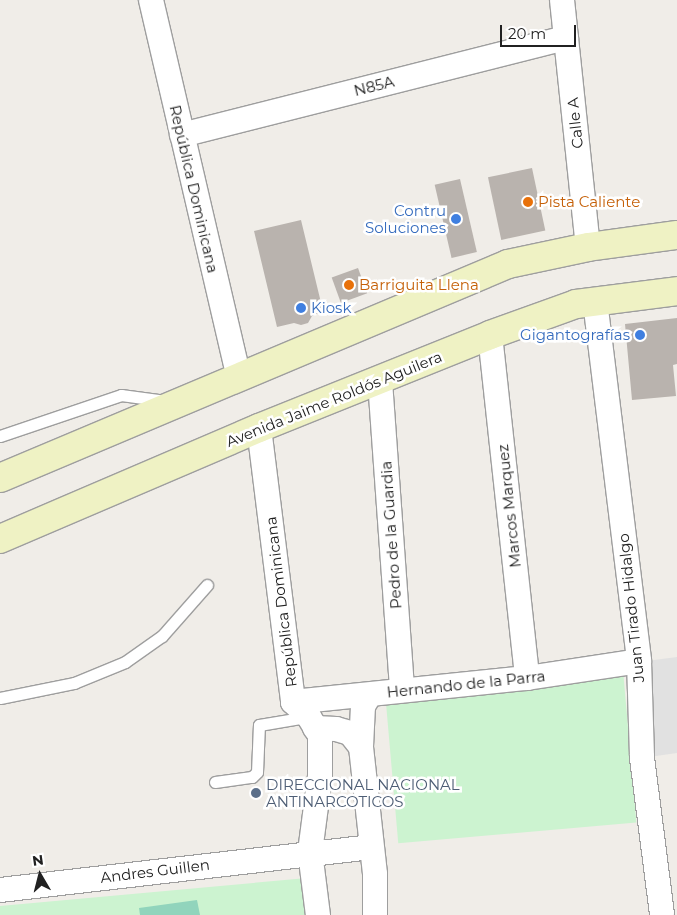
<!DOCTYPE html>
<html>
<head>
<meta charset="utf-8">
<style>
  body { margin:0 }
  #map { position:relative; width:677px; height:915px; overflow:hidden; background:#f0ede8; font-family:Montserrat,sans-serif }
  div>[style] { position:absolute }
  .park>* { inset:0; background:#ccf3d0; transform-origin:0 0 }
  .pitch>* { inset:0; background:#91d4bc }
  .parking>* { inset:0; background:#e1e1e1 }
  .building>* { inset:0; background:#b9b3ae; transform-origin:0 0 }
  .roads { filter:drop-shadow(1px 0 #9e9e9e) drop-shadow(-1px 0 #9e9e9e) drop-shadow(0 1px #9e9e9e) drop-shadow(0 -1px #9e9e9e) }
  .lane>* { height:11px; margin:-5.5px; padding:0 5.5px; transform-origin:5.5px; border-radius:5.5px; background:#fff }
  .street>* { height:24px; margin:-12px; padding:0 12px; transform-origin:12px; border-radius:12px; background:#fff }
  .secondary>* { height:28px; margin:-14px; padding:0 14px; transform-origin:14px; border-radius:14px; background:#eff2c4 }
  .dots>* { width:14px; height:14px; translate:-50% -50%; box-sizing:border-box; border:2px solid #fff; border-radius:50% }
  span { translate:-50% -50%; white-space:nowrap; text-align:center; line-height:1.15; -webkit-text-stroke:5px #fff; paint-order:stroke }
  .street-label { font-size:15px; color:#212121 }
  .food-label { font-size:15px; color:#c56008 }
  .left { translate:0 -50%; text-align:left }
  .shop-label { font-size:15px; color:#366cbe }
  .right { translate:-100% -50%; text-align:right }
  .service-label { font-size:15px; color:#4e5e75 }
  .north { position:absolute; left:15px; top:850px; width:50px; height:50px; -webkit-text-stroke:4px #fff; paint-order:stroke; rotate:352deg; font-size:14px; font-weight:700; line-height:20px; text-align:center; color:#212121 }
  .north::after { content:''; display:block; margin:auto; width:18px; height:22px; background:#212121; clip-path:polygon(50% 0,100% 100%,50% 72%,0 100%) }
  .scale { position:absolute; left:500px; top:25px; width:76px; height:22px; box-sizing:border-box; border:2px solid #212121; border-top:0; padding-left:6px; font-size:15px; line-height:18px; white-space:nowrap; color:#212121; -webkit-text-stroke:4px #fff; paint-order:stroke }
</style>
</head>
<body>
<div id="map">
  <div class="park">
    <div style="left:623px;top:670px;width:153px;height:239px;rotate:85deg"></div>
    <div style="clip-path:polygon(307px 878px,311px 915px,0 915px,0 906px)"></div>
  </div>
  <div class="pitch">
    <div style="clip-path:polygon(197px 900px,200px 915px,140px 915px,139px 908px)"></div>
  </div>
  <div class="parking">
    <div style="clip-path:polygon(677px 657px,677px 753px,642px 758px,639px 662px)"></div>
  </div>
  <div class="building">
    <div style="left:532px;top:168px;width:64px;height:45px;rotate:78deg"></div>
    <div style="left:460px;top:179px;width:75px;height:26px;rotate:77deg"></div>
    <div style="clip-path:polygon(301px 220px,323px 311px,312px 316px,308px 323px,301px 325px,294px 323px,277px 327px,254px 231px)"></div>
    <div style="left:358px;top:268px;width:27px;height:28px;rotate:70deg"></div>
    <div style="clip-path:polygon(677px 318px,677px 364px,673px 365px,676px 396px,632px 400px,625px 324px)"></div>
  </div>
  <div class="roads">
    <div class="lane">
      <div style="left:0;top:436px;width:128px;rotate:-18.7deg"></div>
      <div style="left:121px;top:395px;width:45px;rotate:7.6deg"></div>
      <div style="left:0;top:698px;width:76px;rotate:-11.5deg"></div>
      <div style="left:74px;top:683px;width:55px;rotate:-22.4deg"></div>
      <div style="left:125px;top:662px;width:45px;rotate:-35.1deg"></div>
      <div style="left:162px;top:636px;width:68px;rotate:-48.6deg"></div>
      <div style="left:215px;top:782px;width:37px;rotate:-8deg"></div>
      <div style="left:252px;top:777px;width:7px;rotate:-45deg"></div>
      <div style="left:257px;top:772px;width:47px;rotate:-87.6deg"></div>
      <div style="left:259px;top:725px;width:49px;rotate:-9.5deg"></div>
    </div>
    <div class="street">
      <div style="left:151px;top:0;width:388px;rotate:76.9deg"></div>
      <div style="left:562px;top:0;width:248px;rotate:84deg"></div>
      <div style="left:182px;top:135px;width:396px;rotate:-14.2deg"></div>
      <div style="left:595px;top:301px;width:363px;rotate:83deg"></div>
      <div style="left:639px;top:661px;width:97px;rotate:88.2deg"></div>
      <div style="left:642px;top:758px;width:158px;rotate:82.7deg"></div>
      <div style="left:490px;top:335px;width:345px;rotate:83.8deg"></div>
      <div style="left:380px;top:381px;width:310px;rotate:85.9deg"></div>
      <div style="left:259px;top:428px;width:276px;rotate:82.9deg"></div>
      <div style="left:293px;top:702px;width:22px;rotate:43deg"></div>
      <div style="left:309px;top:717px;width:21px;rotate:59deg"></div>
      <div style="left:320px;top:735px;width:41px;rotate:90deg"></div>
      <div style="left:320px;top:776px;width:77px;rotate:97.5deg"></div>
      <div style="left:310px;top:852px;width:64px;rotate:82.8deg"></div>
      <div style="left:369px;top:696px;width:12px;rotate:121deg"></div>
      <div style="left:363px;top:706px;width:41px;rotate:92.8deg"></div>
      <div style="left:361px;top:747px;width:128px;rotate:83.7deg"></div>
      <div style="left:375px;top:874px;width:41px;rotate:90deg"></div>
      <div style="left:293px;top:702px;width:235px;rotate:-5.9deg"></div>
      <div style="left:527px;top:678px;width:113px;rotate:-8.6deg"></div>
      <div style="left:315px;top:728px;width:21px;rotate:3deg"></div>
      <div style="left:336px;top:729px;width:15px;rotate:16deg"></div>
      <div style="left:350px;top:733px;width:18px;rotate:52deg"></div>
      <div style="left:0;top:890px;width:374px;rotate:-6.6deg"></div>
    </div>
    <div class="secondary">
      <div style="left:0;top:478px;width:551px;rotate:-22.84deg"></div>
      <div style="left:508px;top:264px;width:82px;rotate:-12deg"></div>
      <div style="left:588px;top:247px;width:90px;rotate:-7.7deg"></div>
      <div style="left:0;top:539px;width:282px;rotate:-23.2deg"></div>
      <div style="left:259px;top:428px;width:249px;rotate:-21.9deg"></div>
      <div style="left:490px;top:335px;width:91px;rotate:-19.8deg"></div>
      <div style="left:576px;top:304px;width:102px;rotate:-7.3deg"></div>
    </div>
  </div>
  <div class="dots">
    <div style="left:528px;top:202px;background:#e8710a"></div>
    <div style="left:456px;top:219px;background:#3f7fe0"></div>
    <div style="left:349px;top:285px;background:#e8710a"></div>
    <div style="left:301px;top:308px;background:#3f7fe0"></div>
    <div style="left:640px;top:335px;background:#3f7fe0"></div>
    <div style="left:256px;top:793px;background:#5c6f8a"></div>
  </div>
  <div class="street-label">
    <span style="left:374px;top:86px;rotate:-14deg">N85A</span>
    <span style="left:575px;top:123px;rotate:-96deg">Calle A</span>
    <span style="left:194px;top:189px;rotate:77deg">República Dominicana</span>
    <span style="left:334px;top:399px;rotate:-22deg">Avenida Jaime Roldós Aguilera</span>
    <span style="left:509px;top:506px;rotate:-96deg">Marcos Marquez</span>
    <span style="left:391px;top:535px;rotate:-94deg">Pedro de la Guardia</span>
    <span style="left:281px;top:602px;rotate:-97deg">República Dominicana</span>
    <span style="left:631px;top:608px;rotate:-96deg">Juan Tirado Hidalgo</span>
    <span style="left:466px;top:684px;rotate:-6deg">Hernando de la Parra</span>
    <span style="left:155px;top:871px;rotate:-7deg">Andres Guillen</span>
  </div>
  <div class="food-label">
    <span class="left" style="left:538px;top:202px">Pista Caliente</span>
    <span class="left" style="left:359px;top:285px">Barriguita Llena</span>
  </div>
  <div class="shop-label">
    <span class="right" style="left:446px;top:219px">Contru<br>Soluciones</span>
    <span class="left" style="left:311px;top:308px">Kiosk</span>
    <span class="right" style="left:630px;top:335px">Gigantografías</span>
  </div>
  <div class="service-label">
    <span class="left" style="left:266px;top:793px">DIRECCIONAL NACIONAL<br>ANTINARCOTICOS</span>
  </div>
  <div class="north">N</div>
  <div class="scale">20 m</div>
</div>
</body>
</html>
